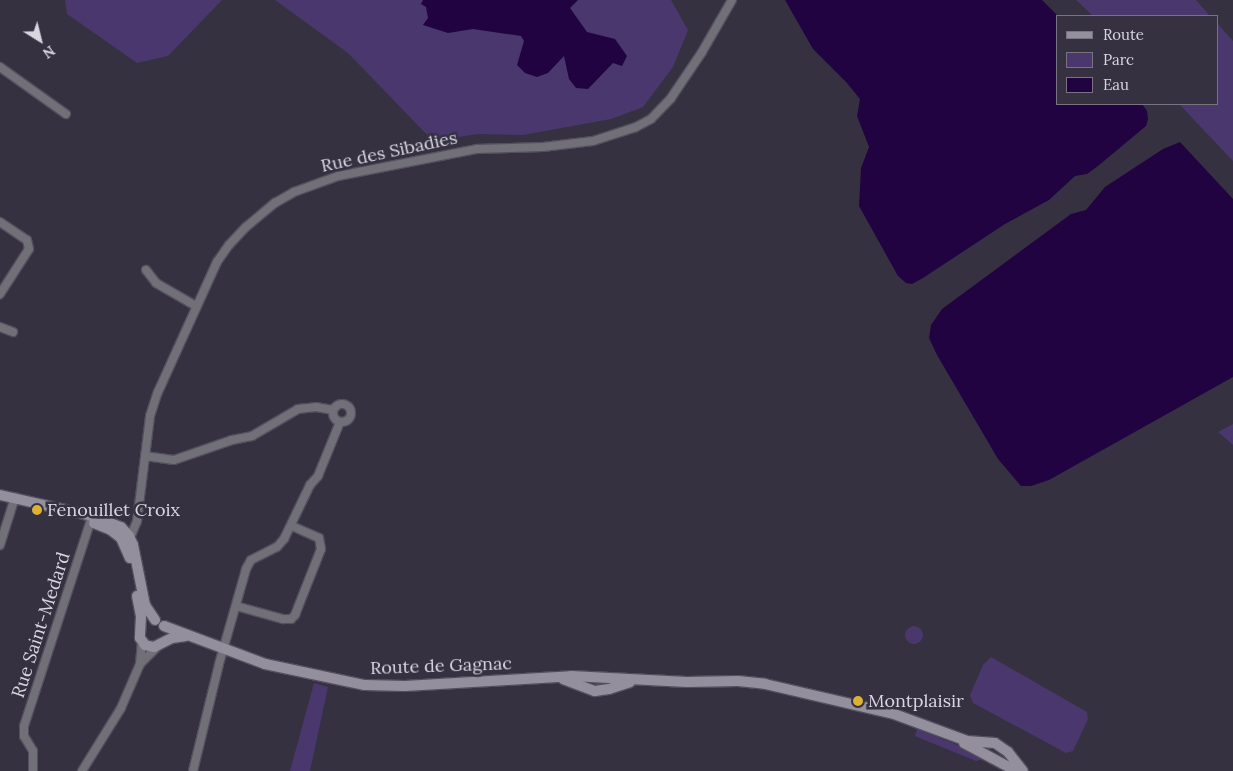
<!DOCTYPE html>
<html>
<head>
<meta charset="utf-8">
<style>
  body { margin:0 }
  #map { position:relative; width:1233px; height:771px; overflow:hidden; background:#353141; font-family:Lora,serif }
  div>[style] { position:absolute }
  .green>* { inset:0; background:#4a376d }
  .round { border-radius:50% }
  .water>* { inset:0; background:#210342 }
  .roads { filter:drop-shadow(1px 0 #534f5e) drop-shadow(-1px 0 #534f5e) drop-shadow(0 1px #534f5e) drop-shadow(0 -1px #534f5e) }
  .street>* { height:8px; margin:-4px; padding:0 4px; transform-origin:4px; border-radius:4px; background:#716f77 }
  .street>.ring { margin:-4px; padding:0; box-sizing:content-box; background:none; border:8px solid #716f77; border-radius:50% }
  .secondary>* { height:10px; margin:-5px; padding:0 5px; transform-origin:5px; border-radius:5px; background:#938f9d }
  .dots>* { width:14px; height:14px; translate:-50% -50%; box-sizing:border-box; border:2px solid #353141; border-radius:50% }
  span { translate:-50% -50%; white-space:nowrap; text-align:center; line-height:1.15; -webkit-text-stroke:5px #353141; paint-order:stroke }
  .street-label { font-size:18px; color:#d9d6e1 }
  .poi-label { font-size:18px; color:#d9d6e1 }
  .left { translate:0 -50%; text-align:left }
  .legend { position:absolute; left:1056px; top:15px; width:162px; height:90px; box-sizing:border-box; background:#353141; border:1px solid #777381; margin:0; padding:6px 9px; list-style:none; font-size:15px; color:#d9d6e1 }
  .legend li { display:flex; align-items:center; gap:10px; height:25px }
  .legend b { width:25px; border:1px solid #777381 }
  .north { position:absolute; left:15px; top:15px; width:50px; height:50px; -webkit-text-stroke:4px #353141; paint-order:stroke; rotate:144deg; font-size:14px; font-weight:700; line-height:20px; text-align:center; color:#d9d6e1 }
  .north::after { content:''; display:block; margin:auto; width:18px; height:22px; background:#d9d6e1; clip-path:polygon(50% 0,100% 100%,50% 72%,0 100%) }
</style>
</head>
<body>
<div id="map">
  <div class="green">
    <div style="clip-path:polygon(65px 0,222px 0,168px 56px,137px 63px,67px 14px)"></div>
    <div style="clip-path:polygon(275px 0,671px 0,688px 30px,673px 67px,643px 107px,611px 119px,523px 135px,478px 134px,433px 141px,348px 53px)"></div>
    <div style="clip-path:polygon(1076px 0,1196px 0,1210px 16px,1093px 16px)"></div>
    <div style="clip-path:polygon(1217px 23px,1233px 41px,1233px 161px,1179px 104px,1217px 104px)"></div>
    <div style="clip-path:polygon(1233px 424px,1233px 445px,1218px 432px)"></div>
    <div class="round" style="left:905px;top:626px;width:18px;height:18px"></div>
    <div style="clip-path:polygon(991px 657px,1087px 712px,1088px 719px,1073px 751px,1066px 753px,973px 703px,970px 695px,983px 665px)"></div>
    <div style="clip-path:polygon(314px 683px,328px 687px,310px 771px,290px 771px)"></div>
    <div style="clip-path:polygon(917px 729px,973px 751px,983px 759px,976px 761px,915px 736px)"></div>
  </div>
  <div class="water">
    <div style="clip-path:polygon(423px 0,578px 0,570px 8px,587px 32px,615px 39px,627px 56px,622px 66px,613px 63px,588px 89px,576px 88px,569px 79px,564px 56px,548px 73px,537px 77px,525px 73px,517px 65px,524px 41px,521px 36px,473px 29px,448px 33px,423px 25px,428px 18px,426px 7px,421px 4px)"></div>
    <div style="clip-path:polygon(785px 0,1042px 0,1058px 16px,1057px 104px,1142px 104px,1147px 111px,1148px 119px,1146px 126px,1098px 166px,1087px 174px,1075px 176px,1049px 200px,1005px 224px,923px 278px,912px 284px,906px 283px,898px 276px,859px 206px,861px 168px,869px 147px,857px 116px,860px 99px,846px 82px,813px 49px)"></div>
    <div style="clip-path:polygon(1180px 142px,1233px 199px,1233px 377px,1049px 480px,1031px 486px,1021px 486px,998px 459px,937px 355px,929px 338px,931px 325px,942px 309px,1071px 214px,1086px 210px,1105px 187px,1163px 149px)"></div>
  </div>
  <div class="roads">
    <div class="street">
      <div style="left:0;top:67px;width:81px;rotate:35.5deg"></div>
      <div style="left:0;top:222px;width:32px;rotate:34deg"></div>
      <div style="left:27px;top:240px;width:9px;rotate:77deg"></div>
      <div style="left:29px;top:249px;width:54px;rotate:122.8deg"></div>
      <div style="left:146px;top:270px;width:16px;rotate:52deg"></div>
      <div style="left:156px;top:283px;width:46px;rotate:29.9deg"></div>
      <div style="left:0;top:327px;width:14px;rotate:21deg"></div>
      <div class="ring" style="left:333px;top:404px;width:10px;height:10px"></div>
      <div style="left:145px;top:456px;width:29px;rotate:8deg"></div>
      <div style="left:174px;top:460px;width:61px;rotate:-19deg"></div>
      <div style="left:232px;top:440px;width:20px;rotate:-11deg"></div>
      <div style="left:252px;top:436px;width:53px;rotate:-30.4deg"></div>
      <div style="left:298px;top:409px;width:18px;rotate:-6deg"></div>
      <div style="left:316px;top:407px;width:17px;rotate:10deg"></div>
      <div style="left:124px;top:537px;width:9px;rotate:-27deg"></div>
      <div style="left:132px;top:533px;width:13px;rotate:-67deg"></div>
      <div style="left:137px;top:521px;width:106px;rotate:-82.9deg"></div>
      <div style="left:150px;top:416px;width:25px;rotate:-72deg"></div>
      <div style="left:158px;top:392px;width:143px;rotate:-65.6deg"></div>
      <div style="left:217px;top:262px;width:21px;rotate:-55deg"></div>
      <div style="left:229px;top:245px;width:25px;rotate:-47deg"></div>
      <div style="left:246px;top:227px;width:38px;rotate:-40deg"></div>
      <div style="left:275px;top:203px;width:22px;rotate:-30deg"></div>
      <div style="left:294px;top:192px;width:47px;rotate:-20deg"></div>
      <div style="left:338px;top:176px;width:142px;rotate:-11deg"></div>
      <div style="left:477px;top:149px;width:66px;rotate:-1.7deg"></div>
      <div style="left:543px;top:147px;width:50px;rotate:-6.8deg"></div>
      <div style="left:593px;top:141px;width:45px;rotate:-18deg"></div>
      <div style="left:636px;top:127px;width:17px;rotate:-28deg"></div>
      <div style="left:651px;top:119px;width:29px;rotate:-46deg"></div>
      <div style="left:671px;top:98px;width:55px;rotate:-56deg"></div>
      <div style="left:702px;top:52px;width:60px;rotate:-60deg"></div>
      <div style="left:0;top:545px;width:50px;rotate:-72.6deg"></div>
      <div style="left:236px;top:606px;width:49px;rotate:15.5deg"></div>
      <div style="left:283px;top:619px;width:8px"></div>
      <div style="left:291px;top:619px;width:6px;rotate:-45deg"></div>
      <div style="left:295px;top:615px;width:71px;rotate:-68.5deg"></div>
      <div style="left:321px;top:549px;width:11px;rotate:-100deg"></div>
      <div style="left:319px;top:538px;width:30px;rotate:-156deg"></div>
      <div style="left:140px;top:664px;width:25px;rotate:-45deg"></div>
      <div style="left:33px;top:771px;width:20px;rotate:-90deg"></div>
      <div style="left:33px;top:751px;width:17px;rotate:-121deg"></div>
      <div style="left:24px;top:736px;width:10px;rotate:-90deg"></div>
      <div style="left:24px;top:726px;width:220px;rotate:-72deg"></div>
      <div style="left:82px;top:771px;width:74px;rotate:-58.2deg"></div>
      <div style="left:121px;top:708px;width:48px;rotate:-66.6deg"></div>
      <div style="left:140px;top:664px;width:22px;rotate:-85deg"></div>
      <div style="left:193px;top:771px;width:110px;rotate:-76.3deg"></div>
      <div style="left:219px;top:664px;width:99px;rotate:-74.1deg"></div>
      <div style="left:246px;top:569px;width:10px;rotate:-61deg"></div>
      <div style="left:251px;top:560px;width:29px;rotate:-27deg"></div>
      <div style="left:277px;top:547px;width:11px;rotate:-49deg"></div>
      <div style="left:284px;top:539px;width:60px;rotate:-64.3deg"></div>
      <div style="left:310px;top:485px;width:12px;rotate:-48deg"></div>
      <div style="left:318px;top:476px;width:58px;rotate:-67.8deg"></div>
    </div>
    <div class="secondary">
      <div style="left:0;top:495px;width:94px;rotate:12.9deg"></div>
      <div style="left:92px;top:516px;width:31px;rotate:21deg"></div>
      <div style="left:121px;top:527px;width:12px;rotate:48deg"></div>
      <div style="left:129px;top:536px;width:10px;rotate:66deg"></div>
      <div style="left:133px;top:545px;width:61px;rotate:78.7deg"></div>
      <div style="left:145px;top:605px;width:18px;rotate:56deg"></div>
      <div style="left:94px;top:523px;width:18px;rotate:22deg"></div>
      <div style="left:111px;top:530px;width:13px;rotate:39deg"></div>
      <div style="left:121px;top:538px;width:22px;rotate:66deg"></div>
      <div style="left:137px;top:596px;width:20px;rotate:79deg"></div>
      <div style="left:141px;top:616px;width:22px;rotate:93deg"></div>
      <div style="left:140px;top:638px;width:9px;rotate:54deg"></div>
      <div style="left:145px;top:645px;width:9px;rotate:13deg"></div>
      <div style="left:154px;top:647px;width:20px;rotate:-27deg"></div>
      <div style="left:172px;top:638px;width:14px;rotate:-8deg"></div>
      <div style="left:164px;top:626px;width:108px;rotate:20.6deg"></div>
      <div style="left:265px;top:664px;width:102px;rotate:11.9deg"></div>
      <div style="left:365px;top:685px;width:40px;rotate:1.4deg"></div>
      <div style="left:405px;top:686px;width:166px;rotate:-3.4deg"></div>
      <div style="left:571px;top:676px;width:116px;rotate:3deg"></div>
      <div style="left:687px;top:682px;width:51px;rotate:-1.1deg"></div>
      <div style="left:738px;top:681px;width:27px;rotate:6deg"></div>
      <div style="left:765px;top:684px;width:132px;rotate:13.1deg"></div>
      <div style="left:894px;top:714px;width:78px;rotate:20.3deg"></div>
      <div style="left:967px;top:741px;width:28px;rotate:4deg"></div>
      <div style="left:995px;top:743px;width:16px;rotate:35deg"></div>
      <div style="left:1008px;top:752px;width:24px;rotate:52deg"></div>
      <div style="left:563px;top:679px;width:34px;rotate:21deg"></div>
      <div style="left:595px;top:691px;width:14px;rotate:-8deg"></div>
      <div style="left:609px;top:689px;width:22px;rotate:-18deg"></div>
      <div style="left:964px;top:743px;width:59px;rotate:28.3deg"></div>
    </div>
  </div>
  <div class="dots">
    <div style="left:37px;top:510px;background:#ddb133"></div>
    <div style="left:858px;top:701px;background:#ddb133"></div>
  </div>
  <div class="street-label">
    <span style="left:389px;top:152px;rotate:-12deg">Rue des Sibadies</span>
    <span style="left:41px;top:625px;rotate:-72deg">Rue Saint-Medard</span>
    <span style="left:441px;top:666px;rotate:-2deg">Route de Gagnac</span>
  </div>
  <div class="poi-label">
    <span class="left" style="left:47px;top:510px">Fenouillet Croix</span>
    <span class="left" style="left:868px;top:701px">Montplaisir</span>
  </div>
  <ul class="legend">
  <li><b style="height:6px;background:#938f9d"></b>Route</li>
  <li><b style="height:14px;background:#4a376d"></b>Parc</li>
  <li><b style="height:14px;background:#210342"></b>Eau</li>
  </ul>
  <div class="north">N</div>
</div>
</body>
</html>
